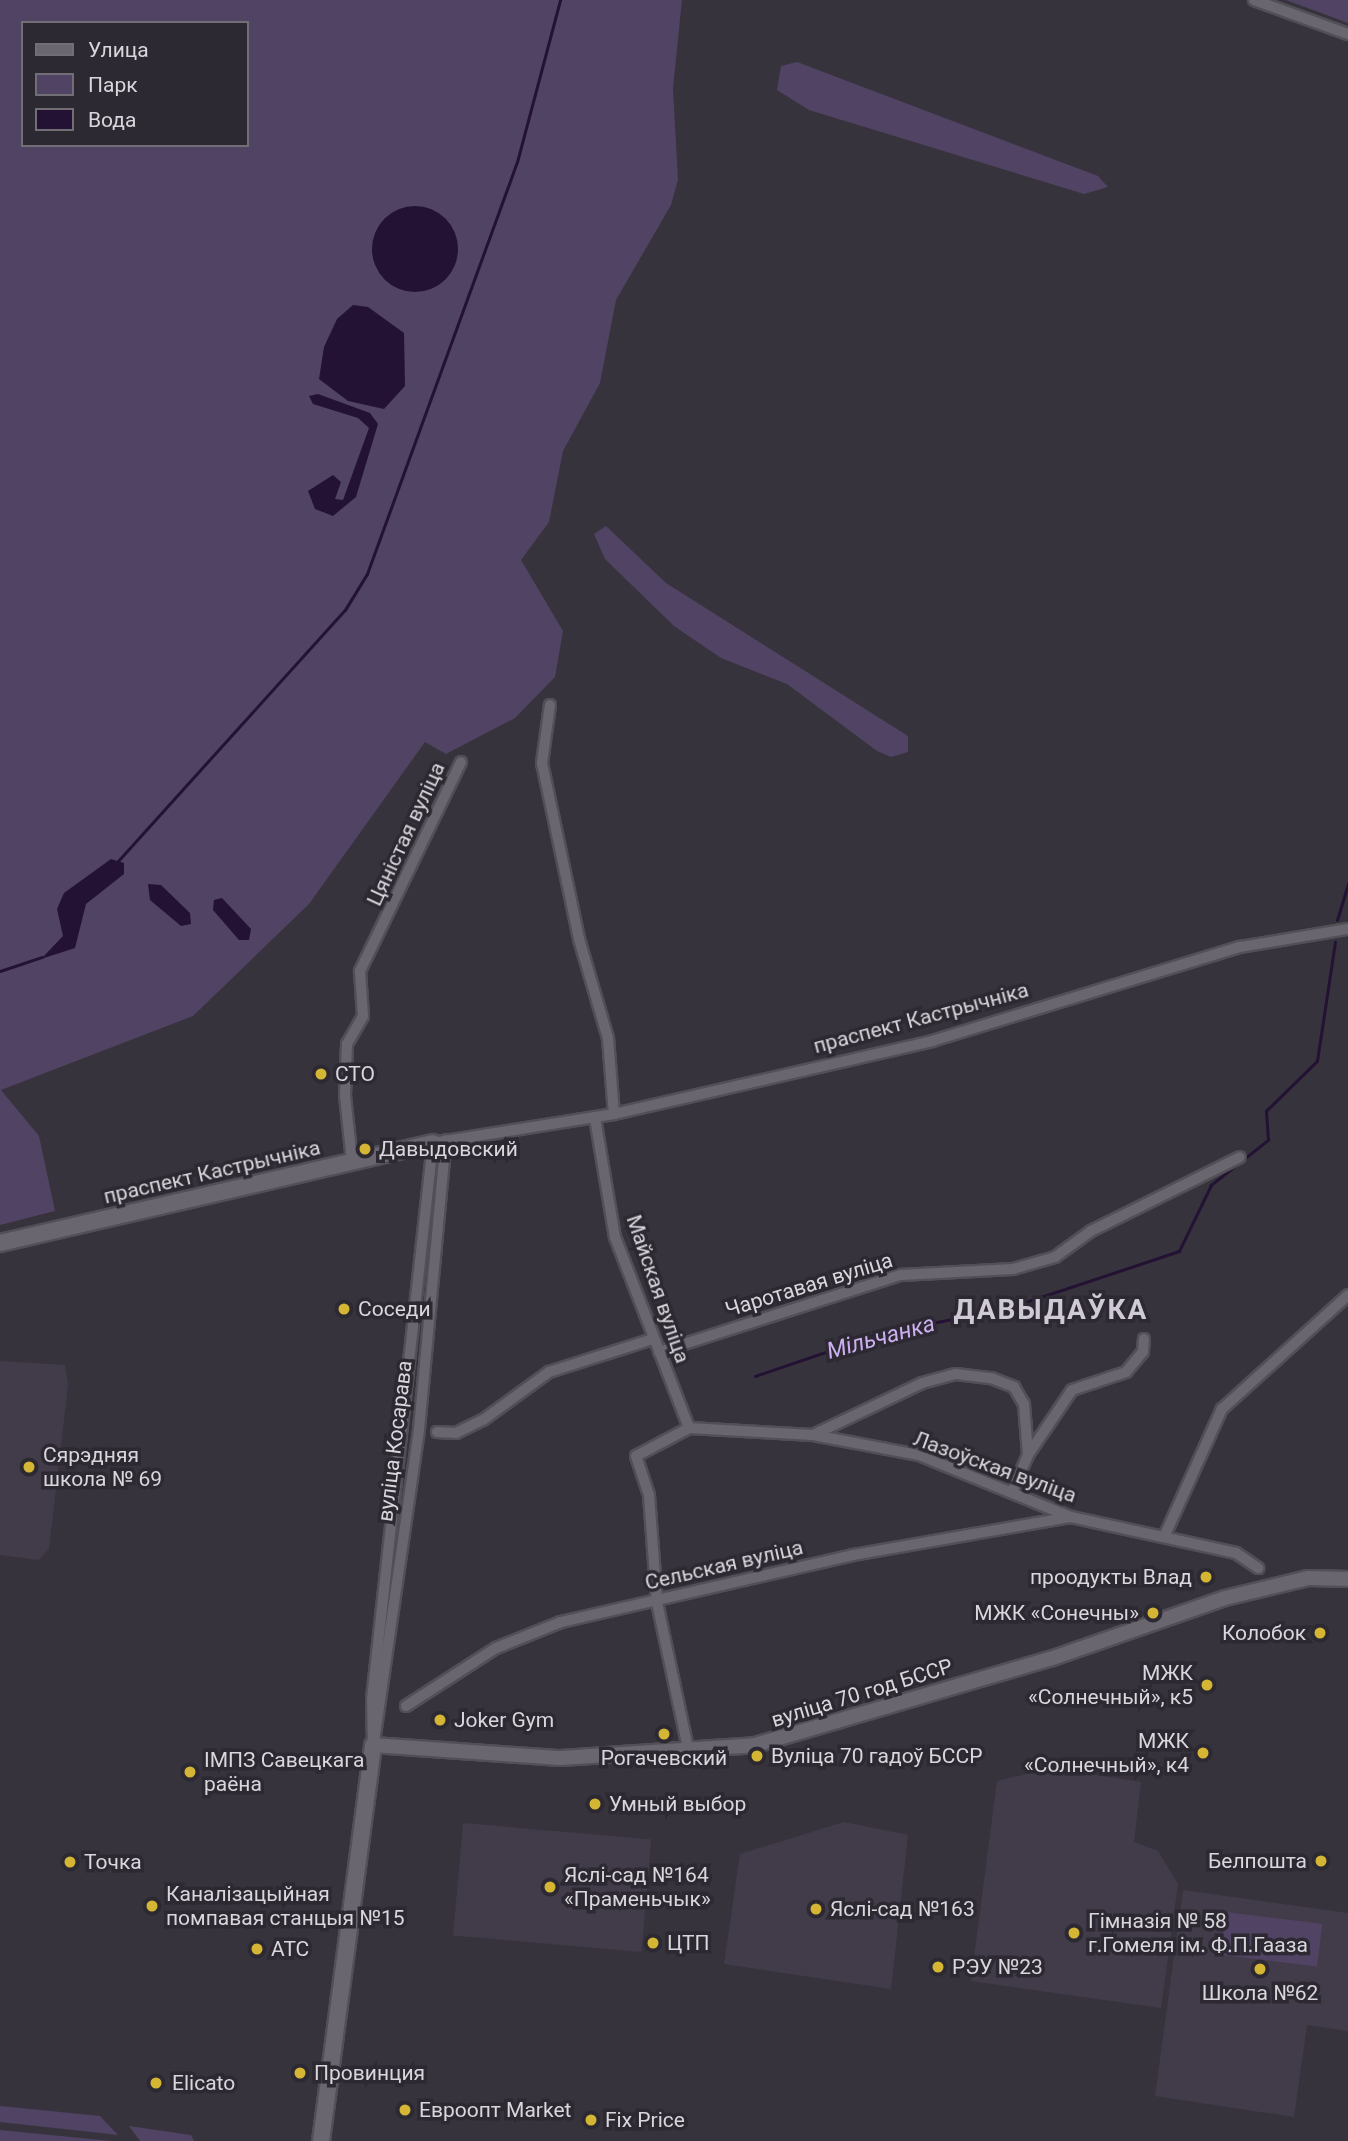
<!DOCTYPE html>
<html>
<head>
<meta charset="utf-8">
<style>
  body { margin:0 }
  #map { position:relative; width:1348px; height:2141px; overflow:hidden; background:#37333c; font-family:Roboto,sans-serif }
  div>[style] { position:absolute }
  .built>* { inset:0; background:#423c4a; transform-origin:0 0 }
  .green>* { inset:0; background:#514363; transform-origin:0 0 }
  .water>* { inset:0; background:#231234 }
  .round { border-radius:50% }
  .stream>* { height:2.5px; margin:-1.25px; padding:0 1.25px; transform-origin:1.25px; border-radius:1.25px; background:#231234 }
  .roads { filter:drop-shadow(2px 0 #524f57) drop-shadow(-2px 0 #524f57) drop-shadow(0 2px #524f57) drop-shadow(0 -2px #524f57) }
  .minor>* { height:10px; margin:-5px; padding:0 5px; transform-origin:5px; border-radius:5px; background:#6a6670 }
  .tertiary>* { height:14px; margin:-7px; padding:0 7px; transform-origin:7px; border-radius:7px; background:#6a6670 }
  .secondary>* { height:16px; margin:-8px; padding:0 8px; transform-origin:8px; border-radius:8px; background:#6a6670 }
  .dots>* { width:19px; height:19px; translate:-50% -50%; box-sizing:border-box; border:4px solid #2d2932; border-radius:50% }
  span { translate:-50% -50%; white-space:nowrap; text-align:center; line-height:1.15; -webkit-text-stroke:7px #2d2932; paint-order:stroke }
  .street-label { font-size:21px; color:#d9d6dc }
  .poi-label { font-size:21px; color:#d9d6dc }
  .left { translate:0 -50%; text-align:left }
  .right { translate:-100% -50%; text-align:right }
  .water-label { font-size:23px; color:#cdb0f1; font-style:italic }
  .district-label { font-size:28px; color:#cfcad5; font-weight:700; letter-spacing:2px }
  .legend { position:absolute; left:21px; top:21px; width:228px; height:126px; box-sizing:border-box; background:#2d2932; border:2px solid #726e76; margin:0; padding:9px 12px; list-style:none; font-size:21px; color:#d9d6dc }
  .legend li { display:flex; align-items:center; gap:14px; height:35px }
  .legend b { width:35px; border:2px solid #726e76 }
</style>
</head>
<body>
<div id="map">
  <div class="built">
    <div style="clip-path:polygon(0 1361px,65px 1365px,68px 1385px,49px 1549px,39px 1560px,0 1555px)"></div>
    <div style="clip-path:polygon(1051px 1768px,1141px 1782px,1134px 1842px,1158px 1851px,1178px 1884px,1161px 2008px,971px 1981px,997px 1781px)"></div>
    <div style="clip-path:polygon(844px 1822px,908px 1835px,891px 1989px,724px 1964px,740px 1854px)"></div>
    <div style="left:463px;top:1823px;width:189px;height:113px;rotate:5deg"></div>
    <div style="clip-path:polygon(1183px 1890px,1348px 1913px,1348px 2031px,1307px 2025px,1294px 2117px,1155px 2096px)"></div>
  </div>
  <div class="green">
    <div style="clip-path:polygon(evenodd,0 0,682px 0,673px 88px,678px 180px,671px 205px,616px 300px,600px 383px,563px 451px,549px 522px,521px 560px,563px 631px,555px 677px,515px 718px,446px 754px,425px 742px,309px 904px,193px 1016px,1px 1090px,39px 1136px,55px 1211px,0 1225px,0 0,23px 23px,247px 23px,247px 145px,23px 145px,23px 23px)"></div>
    <div style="clip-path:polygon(1286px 0,1348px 0,1348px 23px)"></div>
    <div style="clip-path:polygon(797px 62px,1098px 176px,1108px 187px,1084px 194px,809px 110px,777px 90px,781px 66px)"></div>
    <div style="clip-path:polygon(606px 526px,666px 583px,908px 736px,908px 752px,891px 757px,877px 751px,787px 684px,721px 658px,674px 626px,605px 559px,594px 534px)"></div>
    <div style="left:1226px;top:1912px;width:97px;height:43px;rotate:7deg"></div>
    <div style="clip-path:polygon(0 2106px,100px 2116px,118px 2135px,0 2122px)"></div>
    <div style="clip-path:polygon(129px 2126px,191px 2135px,194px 2141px,140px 2141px)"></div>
    <div style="clip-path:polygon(0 2130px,112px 2141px,0 2141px)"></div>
  </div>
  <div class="water">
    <div class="round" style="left:372px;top:206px;width:86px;height:86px"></div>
    <div style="clip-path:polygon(353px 305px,368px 307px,404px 333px,405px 386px,384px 409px,348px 401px,319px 379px,324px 347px,337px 319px)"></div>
    <div style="clip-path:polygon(318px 394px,370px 413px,378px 424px,356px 497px,333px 516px,315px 509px,308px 491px,333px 475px,341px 482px,335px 499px,343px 500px,369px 428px,358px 418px,313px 404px,309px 396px)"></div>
    <div style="clip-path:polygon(111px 859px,124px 863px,124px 874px,86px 904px,75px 948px,41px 959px,63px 936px,57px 909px,64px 893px)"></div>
    <div style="clip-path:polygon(148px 884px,161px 885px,190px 913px,191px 924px,181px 926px,150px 900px)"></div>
    <div style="clip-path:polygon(222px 898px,251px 929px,249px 940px,239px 940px,213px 910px,214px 900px)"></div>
  </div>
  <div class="stream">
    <div style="left:118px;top:861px;width:338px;rotate:-47.9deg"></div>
    <div style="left:345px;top:610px;width:42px;rotate:-58.6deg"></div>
    <div style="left:367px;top:574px;width:438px;rotate:-70deg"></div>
    <div style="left:517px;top:162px;width:168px;rotate:-75.1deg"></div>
    <div style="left:1337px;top:920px;width:38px;rotate:-73deg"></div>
    <div style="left:0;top:971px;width:44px;rotate:-18.4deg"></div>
    <div style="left:755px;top:1376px;width:133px;rotate:-18.8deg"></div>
    <div style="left:881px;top:1333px;width:129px;rotate:-11.1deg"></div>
    <div style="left:1008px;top:1308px;width:180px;rotate:-18.4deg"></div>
    <div style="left:1179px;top:1251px;width:73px;rotate:-64.1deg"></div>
    <div style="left:1211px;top:1185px;width:73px;rotate:-38.3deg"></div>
    <div style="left:1268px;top:1140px;width:29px;rotate:-94deg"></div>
    <div style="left:1266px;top:1111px;width:71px;rotate:-44.4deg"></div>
    <div style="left:1317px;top:1061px;width:120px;rotate:-81.4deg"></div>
  </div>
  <div class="roads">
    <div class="minor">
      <div style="left:1254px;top:0;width:100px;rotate:19.9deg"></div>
      <div style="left:550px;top:705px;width:59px;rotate:97.9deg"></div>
      <div style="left:542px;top:763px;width:180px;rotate:78.1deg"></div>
      <div style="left:579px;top:939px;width:103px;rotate:73.7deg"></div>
      <div style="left:608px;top:1038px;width:76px;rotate:85.5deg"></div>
      <div style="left:595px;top:1118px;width:121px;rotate:80.5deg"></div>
      <div style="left:615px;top:1237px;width:205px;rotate:68.8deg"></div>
      <div style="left:352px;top:1161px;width:65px;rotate:-96.1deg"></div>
      <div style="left:345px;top:1096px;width:52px;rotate:-87.8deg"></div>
      <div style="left:347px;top:1044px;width:32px;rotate:-60deg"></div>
      <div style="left:363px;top:1016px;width:45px;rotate:-93.8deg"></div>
      <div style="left:360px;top:971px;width:232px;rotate:-64.2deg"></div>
      <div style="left:659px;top:1352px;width:254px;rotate:-17.7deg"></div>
      <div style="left:901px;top:1275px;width:112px;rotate:-3.1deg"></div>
      <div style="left:1013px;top:1269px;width:44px;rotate:-15.9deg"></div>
      <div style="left:1055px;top:1257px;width:44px;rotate:-35.8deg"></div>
      <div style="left:1091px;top:1231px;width:166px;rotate:-26.4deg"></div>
      <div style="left:437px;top:1432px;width:19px;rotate:3deg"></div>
      <div style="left:456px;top:1433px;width:30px;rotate:-26deg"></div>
      <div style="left:483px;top:1420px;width:82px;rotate:-36deg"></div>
      <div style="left:549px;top:1372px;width:109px;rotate:-17.6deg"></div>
      <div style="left:813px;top:1435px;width:121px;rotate:-25.5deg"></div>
      <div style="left:922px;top:1383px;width:35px;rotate:-15deg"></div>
      <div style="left:956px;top:1374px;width:35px;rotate:7deg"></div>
      <div style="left:991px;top:1378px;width:25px;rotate:21deg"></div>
      <div style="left:1014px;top:1387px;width:20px;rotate:60deg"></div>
      <div style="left:1024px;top:1404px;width:51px;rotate:85.5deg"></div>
      <div style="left:1028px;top:1455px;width:40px;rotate:113.4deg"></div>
      <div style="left:1028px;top:1455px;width:78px;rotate:-55.9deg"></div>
      <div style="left:1072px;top:1390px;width:57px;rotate:-18.4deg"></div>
      <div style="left:1126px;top:1372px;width:26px;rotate:-50deg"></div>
      <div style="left:1143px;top:1352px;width:13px;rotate:-86deg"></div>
      <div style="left:1165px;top:1535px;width:138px;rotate:-65.7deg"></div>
      <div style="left:1222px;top:1409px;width:170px;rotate:-42.1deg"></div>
      <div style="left:406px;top:1706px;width:107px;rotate:-32.8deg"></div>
      <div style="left:496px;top:1648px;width:70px;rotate:-21.8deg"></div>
      <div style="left:561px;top:1622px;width:300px;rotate:-12.9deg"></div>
      <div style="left:853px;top:1555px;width:221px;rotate:-9.9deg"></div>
      <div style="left:374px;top:1742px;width:316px;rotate:-81.8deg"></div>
      <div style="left:419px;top:1429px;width:290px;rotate:-84.7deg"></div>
      <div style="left:373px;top:1745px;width:46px;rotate:-91.2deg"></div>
      <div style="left:372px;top:1699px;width:559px;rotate:-83.74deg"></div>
      <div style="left:433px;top:1143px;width:183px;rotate:-9.1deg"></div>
      <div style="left:614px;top:1114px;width:326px;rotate:-12.9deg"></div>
      <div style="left:932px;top:1041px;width:322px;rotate:-17deg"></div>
      <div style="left:1240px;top:947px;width:109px;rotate:-9.5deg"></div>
      <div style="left:689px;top:1753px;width:154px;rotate:-102deg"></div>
      <div style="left:657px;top:1602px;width:107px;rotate:-94.3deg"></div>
      <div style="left:649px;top:1495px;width:41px;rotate:-108.4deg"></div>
      <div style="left:636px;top:1456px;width:60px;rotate:-27.8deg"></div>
      <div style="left:689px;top:1428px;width:124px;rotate:3.2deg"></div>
      <div style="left:813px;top:1435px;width:108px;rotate:10.7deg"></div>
      <div style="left:919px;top:1455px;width:164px;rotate:22.2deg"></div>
      <div style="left:1071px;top:1517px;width:169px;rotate:12.3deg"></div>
      <div style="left:1236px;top:1553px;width:27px;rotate:34deg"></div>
    </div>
    <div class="tertiary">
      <div style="left:373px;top:1745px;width:188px;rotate:4deg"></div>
      <div style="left:561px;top:1758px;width:194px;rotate:-3.8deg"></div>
      <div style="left:755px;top:1745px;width:307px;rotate:-16.3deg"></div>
      <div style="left:1050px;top:1659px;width:185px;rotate:-19.2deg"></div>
      <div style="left:1225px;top:1598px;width:85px;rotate:-13.5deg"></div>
      <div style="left:1308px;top:1578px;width:40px;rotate:1.4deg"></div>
    </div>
    <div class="secondary">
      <div style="left:0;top:1243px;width:444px;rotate:-13deg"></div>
      <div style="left:321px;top:2141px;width:399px;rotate:-82.5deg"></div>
    </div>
  </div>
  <div class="dots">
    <div style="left:321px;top:1074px;background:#d5b534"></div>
    <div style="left:365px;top:1149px;background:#d5b534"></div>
    <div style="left:344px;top:1309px;background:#d5b534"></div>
    <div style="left:29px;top:1467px;background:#d5b534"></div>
    <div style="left:1206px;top:1577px;background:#d5b534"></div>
    <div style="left:1153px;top:1613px;background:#d5b534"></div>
    <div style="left:1320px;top:1633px;background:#d5b534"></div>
    <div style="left:1207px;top:1685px;background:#d5b534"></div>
    <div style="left:440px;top:1720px;background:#d5b534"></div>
    <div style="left:664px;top:1734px;background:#d5b534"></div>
    <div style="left:1203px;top:1753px;background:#d5b534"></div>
    <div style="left:757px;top:1756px;background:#d5b534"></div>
    <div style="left:190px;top:1772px;background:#d5b534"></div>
    <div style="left:595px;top:1804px;background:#d5b534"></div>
    <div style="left:1321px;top:1861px;background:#d5b534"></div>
    <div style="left:70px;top:1862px;background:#d5b534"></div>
    <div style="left:550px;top:1887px;background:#d5b534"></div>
    <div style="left:152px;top:1906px;background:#d5b534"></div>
    <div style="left:816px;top:1909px;background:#d5b534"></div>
    <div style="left:1074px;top:1933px;background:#d5b534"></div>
    <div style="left:653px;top:1943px;background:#d5b534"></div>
    <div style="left:257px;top:1949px;background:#d5b534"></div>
    <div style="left:938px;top:1967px;background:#d5b534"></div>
    <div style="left:1260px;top:1969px;background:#d5b534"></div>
    <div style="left:300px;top:2073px;background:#d5b534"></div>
    <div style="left:156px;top:2083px;background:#d5b534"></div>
    <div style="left:405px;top:2110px;background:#d5b534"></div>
    <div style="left:591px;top:2120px;background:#d5b534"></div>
  </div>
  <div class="street-label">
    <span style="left:406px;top:834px;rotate:-65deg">Цяністая вуліца</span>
    <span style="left:921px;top:1018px;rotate:-15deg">праспект Кастрычніка</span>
    <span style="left:212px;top:1172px;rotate:-13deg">праспект Кастрычніка</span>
    <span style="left:809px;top:1285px;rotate:-17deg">Чаротавая вуліца</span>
    <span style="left:658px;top:1289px;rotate:71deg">Майская вуліца</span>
    <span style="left:395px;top:1441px;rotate:-83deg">вуліца Косарава</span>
    <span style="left:995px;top:1467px;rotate:20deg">Лазоўская вуліца</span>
    <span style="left:724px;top:1565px;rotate:-13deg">Сельская вуліца</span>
    <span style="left:862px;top:1693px;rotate:-17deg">вуліца 70 год БССР</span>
  </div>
  <div class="poi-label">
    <span class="left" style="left:335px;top:1074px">СТО</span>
    <span class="left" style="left:379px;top:1149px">Давыдовский</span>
    <span class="left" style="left:358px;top:1309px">Соседи</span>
    <span class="left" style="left:43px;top:1467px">Сярэдняя<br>школа № 69</span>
    <span class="right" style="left:1192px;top:1577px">проодукты Влад</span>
    <span class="right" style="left:1139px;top:1613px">МЖК «Сонечны»</span>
    <span class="right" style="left:1306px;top:1633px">Колобок</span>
    <span class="right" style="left:1193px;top:1685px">МЖК<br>«Солнечный», к5</span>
    <span class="left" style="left:454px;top:1720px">Joker Gym</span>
    <span class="right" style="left:1189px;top:1753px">МЖК<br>«Солнечный», к4</span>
    <span class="left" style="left:771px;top:1756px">Вуліца 70 гадоў БССР</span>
    <span style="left:664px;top:1758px">Рогачевский</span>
    <span class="left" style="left:204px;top:1772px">ІМПЗ Савецкага<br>раёна</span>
    <span class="left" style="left:609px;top:1804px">Умный выбор</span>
    <span class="right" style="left:1307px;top:1861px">Белпошта</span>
    <span class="left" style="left:84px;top:1862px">Точка</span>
    <span class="left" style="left:564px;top:1887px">Яслі-сад №164<br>«Праменьчык»</span>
    <span class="left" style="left:166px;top:1906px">Каналізацыйная<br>помпавая станцыя №15</span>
    <span class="left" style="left:830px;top:1909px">Яслі-сад №163</span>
    <span class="left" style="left:1088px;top:1933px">Гімназія № 58<br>г.Гомеля ім. Ф.П.Гааза</span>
    <span class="left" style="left:667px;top:1943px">ЦТП</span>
    <span class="left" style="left:271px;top:1949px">АТС</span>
    <span class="left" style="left:952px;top:1967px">РЭУ №23</span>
    <span style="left:1260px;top:1993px">Школа №62</span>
    <span class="left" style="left:314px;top:2073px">Провинция</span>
    <span class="left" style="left:172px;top:2083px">Elicato</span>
    <span class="left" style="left:419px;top:2110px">Евроопт Market</span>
    <span class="left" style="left:605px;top:2120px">Fix Price</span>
  </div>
  <div class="water-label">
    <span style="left:881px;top:1338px;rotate:-15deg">Мільчанка</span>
  </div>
  <div class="district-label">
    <span style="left:1051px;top:1310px">ДАВЫДАЎКА</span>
  </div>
  <ul class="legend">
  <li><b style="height:9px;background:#6a6670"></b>Улица</li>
  <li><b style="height:19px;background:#514363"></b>Парк</li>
  <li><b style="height:19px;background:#231234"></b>Вода</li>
  </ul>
</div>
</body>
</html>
